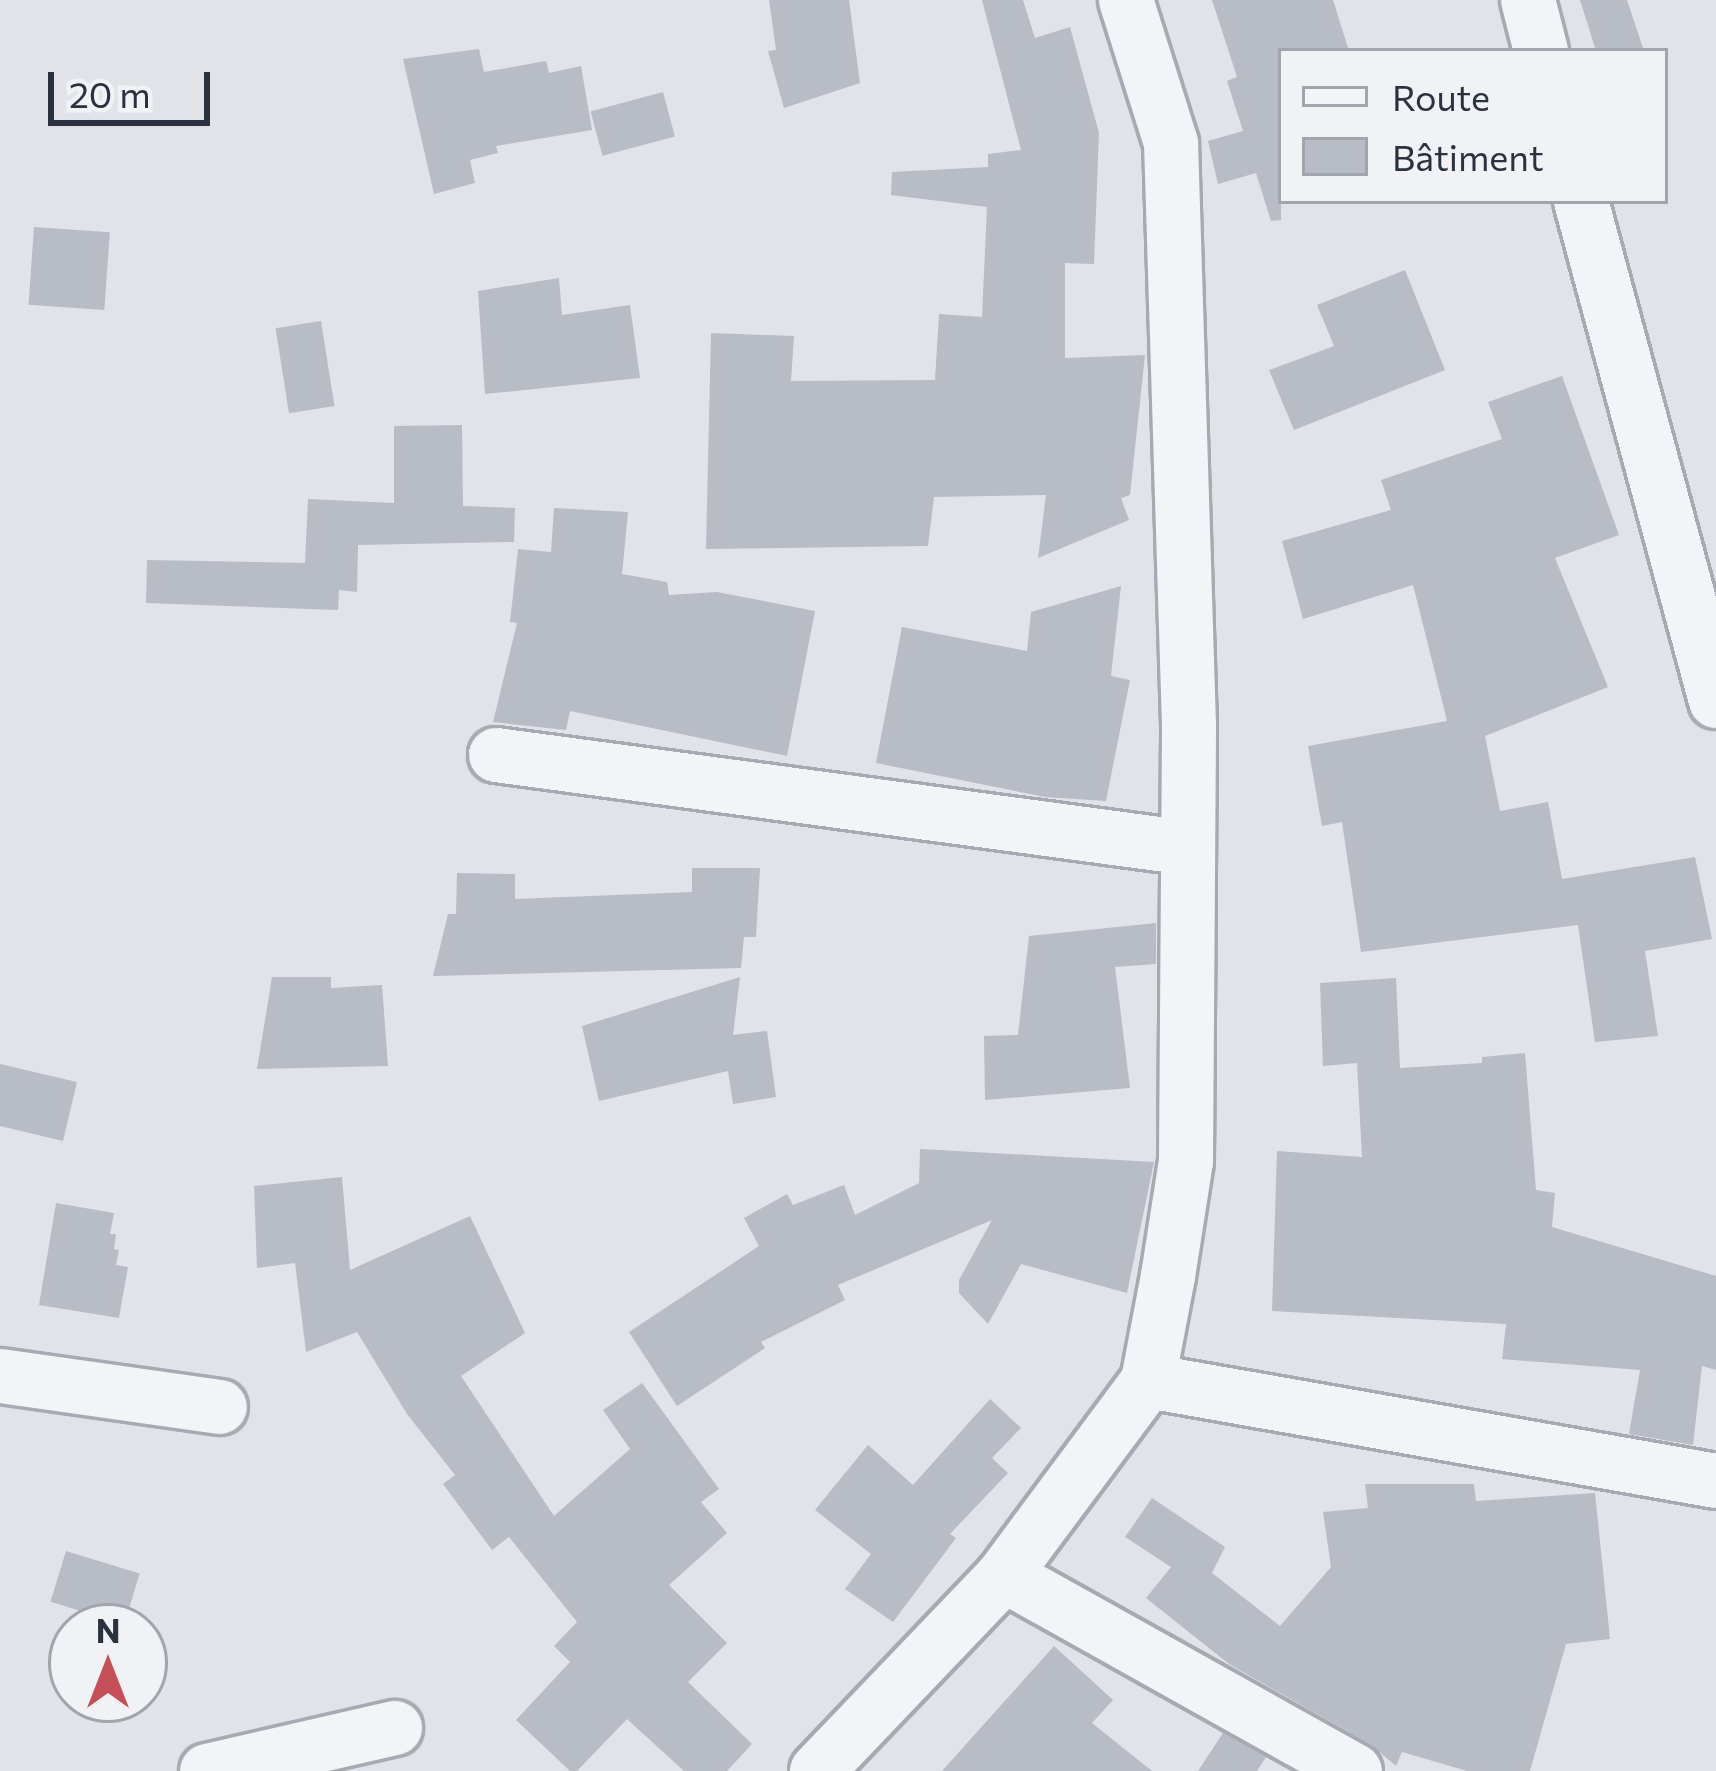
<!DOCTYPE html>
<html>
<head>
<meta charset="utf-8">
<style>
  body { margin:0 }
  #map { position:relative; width:1716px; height:1771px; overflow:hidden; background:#e1e3e9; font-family:Commissioner,sans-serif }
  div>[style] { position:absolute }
  .building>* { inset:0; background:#b8bcc5; transform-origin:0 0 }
  .roads { filter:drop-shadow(3px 0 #a6aab3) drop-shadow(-3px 0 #a6aab3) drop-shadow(0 3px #a6aab3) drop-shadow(0 -3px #a6aab3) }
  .street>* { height:54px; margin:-27px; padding:0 27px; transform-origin:27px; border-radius:27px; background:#f3f4f7 }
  span { translate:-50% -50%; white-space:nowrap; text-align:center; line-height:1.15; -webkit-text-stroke:9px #f0f2f6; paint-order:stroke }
  .legend { position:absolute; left:1278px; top:48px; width:390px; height:156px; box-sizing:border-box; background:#f0f2f6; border:3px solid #a1a5ad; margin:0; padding:15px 21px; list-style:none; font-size:36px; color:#2a313f }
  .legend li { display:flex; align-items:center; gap:24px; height:60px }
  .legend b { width:60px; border:3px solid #a1a5ad }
  .north { position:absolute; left:48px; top:1603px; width:120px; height:120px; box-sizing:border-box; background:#f0f2f6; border:3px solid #a1a5ad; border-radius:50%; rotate:0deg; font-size:33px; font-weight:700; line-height:48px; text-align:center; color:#2a313f }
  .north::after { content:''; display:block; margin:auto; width:42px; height:54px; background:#c54f59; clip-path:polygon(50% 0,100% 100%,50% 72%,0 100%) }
  .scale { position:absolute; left:48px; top:72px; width:162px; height:54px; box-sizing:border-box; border:6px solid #2a313f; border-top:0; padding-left:15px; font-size:36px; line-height:42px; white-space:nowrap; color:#2a313f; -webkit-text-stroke:9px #f0f2f6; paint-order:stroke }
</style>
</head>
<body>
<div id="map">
  <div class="building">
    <div style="clip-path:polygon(769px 0,849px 0,860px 83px,784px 108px,768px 51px,776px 50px)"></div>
    <div style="clip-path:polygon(982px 0,1023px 0,1035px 38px,1070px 27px,1099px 133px,1094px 264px,1065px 263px,1065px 358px,1145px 355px,1130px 495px,1121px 498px,1129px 520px,1038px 558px,1046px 495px,934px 497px,928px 546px,706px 549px,711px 333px,794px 336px,791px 381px,935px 380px,939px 314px,982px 317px,987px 207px,891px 195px,892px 172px,988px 167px,988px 154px,1021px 150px)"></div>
    <div style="clip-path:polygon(1212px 0,1333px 0,1349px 51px,1281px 51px,1281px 220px,1271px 221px,1256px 173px,1218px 184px,1208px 141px,1243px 131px,1227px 81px,1237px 77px)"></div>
    <div style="clip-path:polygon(1580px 0,1627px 0,1644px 51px,1596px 51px)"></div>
    <div style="clip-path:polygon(479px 49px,484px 72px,546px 61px,549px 73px,581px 66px,592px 130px,496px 146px,498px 153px,470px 160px,475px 183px,434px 194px,403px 59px)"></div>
    <div style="left:663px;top:92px;width:46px;height:75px;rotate:75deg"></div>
    <div style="left:34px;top:227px;width:76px;height:78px;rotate:4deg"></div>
    <div style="clip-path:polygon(1405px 270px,1445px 370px,1294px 430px,1269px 370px,1334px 346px,1317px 305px)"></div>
    <div style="clip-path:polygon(559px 278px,562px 315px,630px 305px,640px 378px,485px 394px,478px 291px)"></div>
    <div style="left:321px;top:321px;width:86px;height:46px;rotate:81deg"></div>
    <div style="clip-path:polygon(1562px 376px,1619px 535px,1555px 558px,1608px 687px,1485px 736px,1500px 811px,1548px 802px,1562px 879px,1695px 857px,1712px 939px,1645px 951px,1658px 1036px,1595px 1042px,1578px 925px,1361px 952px,1342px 822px,1322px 826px,1308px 746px,1447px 721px,1413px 585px,1303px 619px,1282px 541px,1391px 510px,1381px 480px,1502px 439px,1488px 402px)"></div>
    <div style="clip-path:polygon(462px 425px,463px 506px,515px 508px,514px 542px,358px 545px,357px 592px,339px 590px,338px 610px,146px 603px,147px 560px,305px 563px,308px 499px,394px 503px,394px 426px)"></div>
    <div style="clip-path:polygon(554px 508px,628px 512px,622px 574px,667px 582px,669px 595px,717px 592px,815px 611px,787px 756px,570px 711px,566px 730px,493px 722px,517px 623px,510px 622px,518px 549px,551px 552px)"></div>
    <div style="clip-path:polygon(1121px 586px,1111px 676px,1130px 680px,1106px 801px,1045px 797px,876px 763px,902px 627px,1027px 651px,1031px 612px)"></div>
    <div style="clip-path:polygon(692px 868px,760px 868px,756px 937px,744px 937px,741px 968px,433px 976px,448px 914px,456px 914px,457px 873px,515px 874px,515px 899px,692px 892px)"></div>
    <div style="clip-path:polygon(1156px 923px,1156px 964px,1115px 967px,1130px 1088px,985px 1100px,984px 1036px,1018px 1035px,1029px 936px)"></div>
    <div style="clip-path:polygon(272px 977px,331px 977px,331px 988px,382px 985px,388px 1066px,257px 1069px)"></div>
    <div style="clip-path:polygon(740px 977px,733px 1035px,767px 1031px,776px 1097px,733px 1104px,728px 1071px,599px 1101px,582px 1026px)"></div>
    <div style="clip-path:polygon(1396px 978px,1400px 1068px,1482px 1063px,1482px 1057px,1525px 1053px,1536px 1190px,1555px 1193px,1552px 1227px,1716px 1276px,1716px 1370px,1702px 1366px,1693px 1445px,1629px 1434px,1640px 1370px,1502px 1359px,1506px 1324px,1272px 1311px,1277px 1151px,1362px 1157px,1357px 1063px,1323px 1066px,1320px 983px)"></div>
    <div style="clip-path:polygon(0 1064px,77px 1082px,63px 1141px,0 1126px)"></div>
    <div style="clip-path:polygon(920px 1149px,1154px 1162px,1127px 1293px,1021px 1264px,988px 1324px,959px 1293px,959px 1280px,992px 1220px,838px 1285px,845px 1300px,761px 1342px,765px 1348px,677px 1406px,629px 1332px,759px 1246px,744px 1218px,787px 1194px,793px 1205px,844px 1185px,855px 1215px,919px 1183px)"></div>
    <div style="clip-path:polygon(342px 1177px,350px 1270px,470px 1216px,525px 1333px,461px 1376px,554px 1516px,630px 1449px,603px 1410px,642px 1383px,719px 1489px,701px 1502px,727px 1533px,669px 1585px,727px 1643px,688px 1682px,752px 1744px,727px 1771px,684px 1771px,627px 1719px,577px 1771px,570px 1771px,516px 1720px,570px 1662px,554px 1646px,577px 1622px,509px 1537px,492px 1550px,443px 1484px,455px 1475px,407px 1414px,357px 1332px,306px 1352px,295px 1263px,257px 1268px,254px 1186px)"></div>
    <div style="clip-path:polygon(56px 1203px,114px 1213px,110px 1234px,116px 1234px,114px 1249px,119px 1250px,116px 1265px,128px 1267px,119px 1318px,39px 1305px)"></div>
    <div style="clip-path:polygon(990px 1399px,1021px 1428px,992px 1458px,1008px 1473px,950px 1534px,956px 1538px,893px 1622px,845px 1589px,871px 1554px,815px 1510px,868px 1445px,913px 1485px)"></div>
    <div style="clip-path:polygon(1365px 1484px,1474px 1484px,1476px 1501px,1595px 1493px,1610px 1639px,1566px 1644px,1530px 1771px,1467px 1771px,1402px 1752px,1396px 1766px,1370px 1744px,1229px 1664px,1146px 1598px,1171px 1567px,1125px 1537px,1152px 1498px,1225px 1547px,1212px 1573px,1280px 1626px,1331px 1567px,1323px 1512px,1368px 1508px)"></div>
    <div style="left:66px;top:1551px;width:77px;height:53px;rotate:17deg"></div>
    <div style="clip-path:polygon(1054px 1646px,1113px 1700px,1092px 1723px,1152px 1771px,942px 1771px)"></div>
    <div style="clip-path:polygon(1223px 1733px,1266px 1757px,1257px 1771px,1198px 1771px)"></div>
  </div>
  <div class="roads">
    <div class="street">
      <div style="left:1528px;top:0;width:53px;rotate:75.7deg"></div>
      <div style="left:1581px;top:201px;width:518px;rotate:74.89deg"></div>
      <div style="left:496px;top:755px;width:698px;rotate:7.65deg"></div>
      <div style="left:0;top:1376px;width:222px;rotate:8deg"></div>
      <div style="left:1148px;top:1381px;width:577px;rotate:9.98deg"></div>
      <div style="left:1004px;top:1575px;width:402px;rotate:29.2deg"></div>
      <div style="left:207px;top:1771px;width:193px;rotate:-12.9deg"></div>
      <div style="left:817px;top:1771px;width:271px;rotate:-46.3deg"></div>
      <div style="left:1004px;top:1575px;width:242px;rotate:-53.4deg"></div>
      <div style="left:1148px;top:1381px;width:107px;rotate:-79.2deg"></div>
      <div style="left:1168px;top:1276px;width:116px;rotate:-81.1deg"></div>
      <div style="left:1186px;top:1161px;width:436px;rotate:-89.6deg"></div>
      <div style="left:1189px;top:725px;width:582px;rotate:-91.77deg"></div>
      <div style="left:1171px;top:143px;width:150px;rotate:-107.5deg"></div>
    </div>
  </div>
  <ul class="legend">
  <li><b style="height:15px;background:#f3f4f7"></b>Route</li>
  <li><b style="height:33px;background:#b8bcc5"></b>Bâtiment</li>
  </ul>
  <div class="north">N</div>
  <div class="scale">20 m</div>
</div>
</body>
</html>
